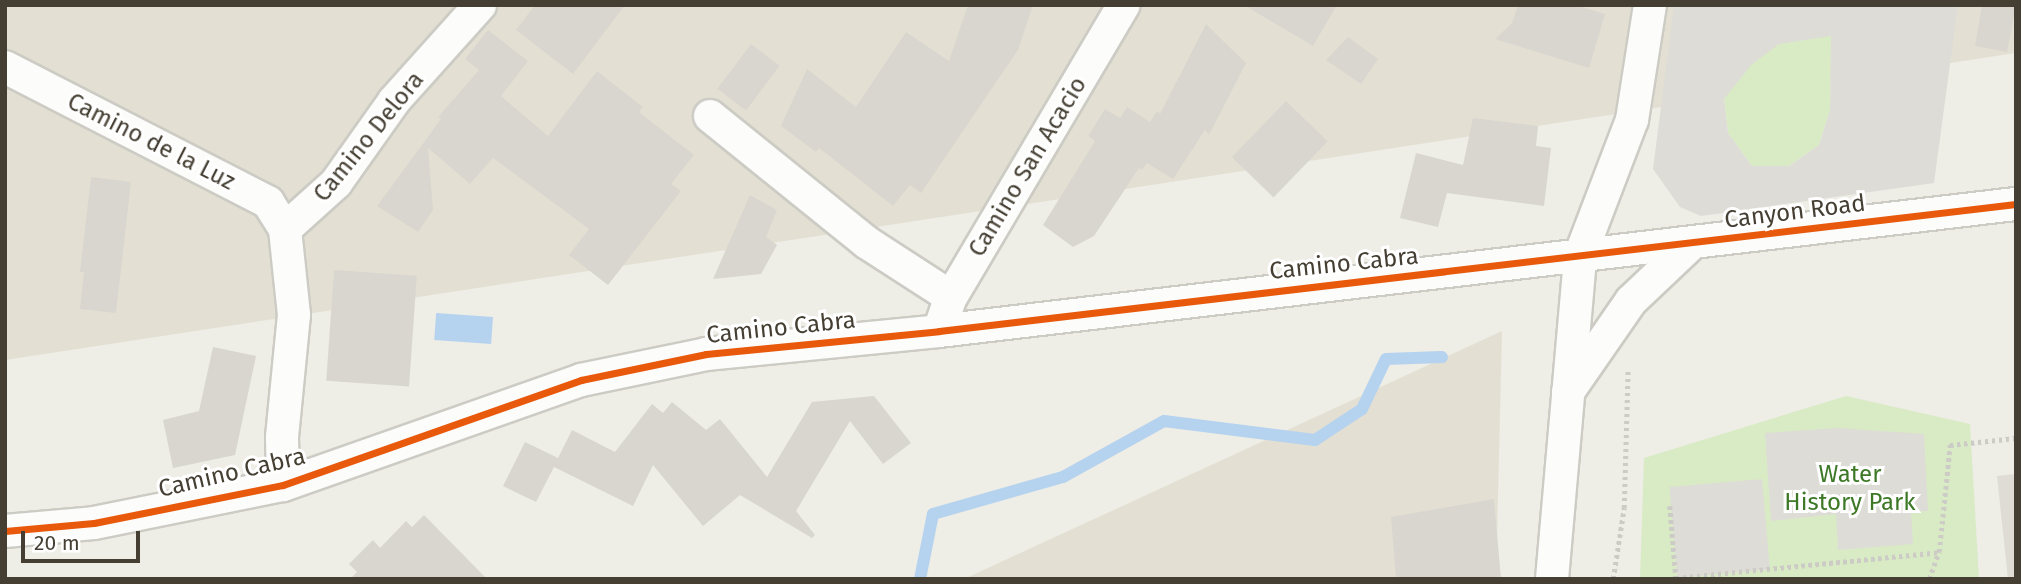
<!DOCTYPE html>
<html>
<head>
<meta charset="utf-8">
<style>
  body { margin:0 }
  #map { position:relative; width:2021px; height:584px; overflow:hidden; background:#eeede6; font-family:"Fira Sans",sans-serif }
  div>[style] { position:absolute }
  .residential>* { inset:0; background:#e3e0d3 }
  .industrial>* { inset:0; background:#dedcd4 }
  .green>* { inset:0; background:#d8ebc5 }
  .parking>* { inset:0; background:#dedcd6; transform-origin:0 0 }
  .water>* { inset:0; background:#b5d2ef; transform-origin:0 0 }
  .stream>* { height:12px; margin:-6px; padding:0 6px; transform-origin:6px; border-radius:6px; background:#b5d2ef }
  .building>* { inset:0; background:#d8d6cf; transform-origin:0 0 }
  .path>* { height:4.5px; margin-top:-2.25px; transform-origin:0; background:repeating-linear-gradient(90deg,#cdcbc6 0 3.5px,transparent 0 7px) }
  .roads { filter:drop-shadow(2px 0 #cccbc4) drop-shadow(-2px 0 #cccbc4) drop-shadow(0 2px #cccbc4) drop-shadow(0 -2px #cccbc4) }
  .street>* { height:32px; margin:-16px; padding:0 16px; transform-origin:16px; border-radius:16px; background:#fcfcfb }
  .cycleway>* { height:7px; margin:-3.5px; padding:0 3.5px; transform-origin:3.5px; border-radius:3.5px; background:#e8590c }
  span { translate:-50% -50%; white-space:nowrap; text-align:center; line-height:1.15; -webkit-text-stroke:6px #fff; paint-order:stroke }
  .street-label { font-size:24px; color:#453f33 }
  .park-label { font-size:24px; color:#3c7825 }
  .frame { position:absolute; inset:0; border:7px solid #453f33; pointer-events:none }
  .scale { position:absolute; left:21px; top:531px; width:119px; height:32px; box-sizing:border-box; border:4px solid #453f33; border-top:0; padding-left:9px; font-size:21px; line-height:24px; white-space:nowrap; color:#453f33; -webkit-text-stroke:5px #fff; paint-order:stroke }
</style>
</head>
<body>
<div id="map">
  <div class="residential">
    <div style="clip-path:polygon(5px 5px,2016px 5px,2016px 53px,5px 360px)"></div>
    <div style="clip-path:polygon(1502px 331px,1496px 579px,964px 579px)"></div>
  </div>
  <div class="industrial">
    <div style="clip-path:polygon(2016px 474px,2016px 579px,2008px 579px,1997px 476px)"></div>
  </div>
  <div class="green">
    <div style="clip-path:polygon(1831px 35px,1830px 110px,1819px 145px,1789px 166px,1752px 166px,1728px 133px,1724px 99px,1752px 64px,1779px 44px)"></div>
    <div style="clip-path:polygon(1846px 396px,1970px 424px,1979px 579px,1640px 579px,1644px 458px)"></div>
  </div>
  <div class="parking">
    <div style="clip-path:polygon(evenodd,1674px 5px,1958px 5px,1934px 183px,1701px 216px,1680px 207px,1653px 169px,1674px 5px,1831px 36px,1830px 110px,1819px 145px,1789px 166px,1752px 166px,1728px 133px,1724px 99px,1752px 64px,1779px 44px,1831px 36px)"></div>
    <div style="clip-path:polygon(1839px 428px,1924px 434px,1928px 511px,1911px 512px,1913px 544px,1838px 550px,1836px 514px,1771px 521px,1765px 433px)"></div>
    <div style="left:1762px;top:479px;width:91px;height:93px;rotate:85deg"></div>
  </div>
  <div class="water">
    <div style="left:493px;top:317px;width:27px;height:57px;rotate:94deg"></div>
  </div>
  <div class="stream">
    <div style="left:920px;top:579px;width:66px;rotate:-78.7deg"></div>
    <div style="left:933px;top:514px;width:135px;rotate:-15.9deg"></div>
    <div style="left:1063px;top:477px;width:115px;rotate:-29deg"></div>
    <div style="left:1164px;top:421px;width:152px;rotate:7.2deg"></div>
    <div style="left:1315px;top:440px;width:56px;rotate:-33.4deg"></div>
    <div style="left:1362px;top:409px;width:55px;rotate:-64.4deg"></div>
    <div style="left:1386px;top:359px;width:56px;rotate:-2deg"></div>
  </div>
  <div class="building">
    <div style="clip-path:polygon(535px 5px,625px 5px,573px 74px,516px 30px)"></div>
    <div style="clip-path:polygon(968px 5px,1033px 5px,1018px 50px,921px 193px,910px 185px,893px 206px,819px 148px,816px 152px,781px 126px,807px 69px,856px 107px,906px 32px,949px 61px)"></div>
    <div style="clip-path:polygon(1244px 5px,1337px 5px,1313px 46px)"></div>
    <div style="clip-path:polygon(1518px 5px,1575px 5px,1605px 14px,1589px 68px,1495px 39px,1512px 23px)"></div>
    <div style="clip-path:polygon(1982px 5px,2016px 5px,2007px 52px,1975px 46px)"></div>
    <div style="clip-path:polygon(1206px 24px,1246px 63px,1209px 135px,1205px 130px,1173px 179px,1147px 163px,1142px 170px,1139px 168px,1094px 236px,1073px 247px,1043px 225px,1095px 141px,1088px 136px,1105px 109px,1120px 118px,1127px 107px,1150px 122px,1157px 111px,1160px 114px)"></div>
    <div style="clip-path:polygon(488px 30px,528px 61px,501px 96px,548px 136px,597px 71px,643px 107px,639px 112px,694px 155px,671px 184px,681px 191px,608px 285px,569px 255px,589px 229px,493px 158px,470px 184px,428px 148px,433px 210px,418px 232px,377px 206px,441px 119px,438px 117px,479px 70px,465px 59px)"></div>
    <div style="clip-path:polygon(1348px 37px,1378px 59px,1361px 84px,1326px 60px)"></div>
    <div style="left:751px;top:44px;width:36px;height:56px;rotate:37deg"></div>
    <div style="left:1286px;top:101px;width:58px;height:78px;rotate:44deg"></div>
    <div style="clip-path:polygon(1473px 118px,1538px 126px,1536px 146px,1551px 148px,1544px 206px,1447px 193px,1438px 227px,1400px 218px,1416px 153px,1463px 165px)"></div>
    <div style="clip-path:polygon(91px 177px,131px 182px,116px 313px,80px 309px,84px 272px,80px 272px)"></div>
    <div style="clip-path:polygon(750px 195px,777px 210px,766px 237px,777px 245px,761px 274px,713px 279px)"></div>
    <div style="left:334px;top:270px;width:83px;height:111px;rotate:4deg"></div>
    <div style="clip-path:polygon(213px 347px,256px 356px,235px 455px,173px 468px,163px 420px,199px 411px)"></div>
    <div style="clip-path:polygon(874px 396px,911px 443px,883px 464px,850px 421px,796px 511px,815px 535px,812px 538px,740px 495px,703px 526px,653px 465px,633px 506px,554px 467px,536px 502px,503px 486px,525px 442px,558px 458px,572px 430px,615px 452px,652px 404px,663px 413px,672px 402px,706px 430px,720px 419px,767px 477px,812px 402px)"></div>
    <div style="clip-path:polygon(1494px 499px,1501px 579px,1396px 579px,1391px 517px)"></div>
    <div style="clip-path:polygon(424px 515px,487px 579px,350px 579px,357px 572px,349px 564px,373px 540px,380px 548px,406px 521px,412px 527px)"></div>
  </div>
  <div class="path">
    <div style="left:1670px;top:506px;width:72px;rotate:85.2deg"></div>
    <div style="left:1676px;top:578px;width:264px;rotate:-5.6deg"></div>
    <div style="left:1613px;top:579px;width:72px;rotate:-81.2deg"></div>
    <div style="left:1624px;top:508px;width:139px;rotate:-88.4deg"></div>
    <div style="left:1929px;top:579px;width:29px;rotate:-70deg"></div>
    <div style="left:1939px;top:552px;width:108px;rotate:-84.1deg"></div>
    <div style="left:1950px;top:445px;width:66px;rotate:-6.1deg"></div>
  </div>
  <div class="roads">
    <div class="street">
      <div style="left:5px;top:67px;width:296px;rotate:27.2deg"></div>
      <div style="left:268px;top:202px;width:32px;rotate:58deg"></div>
      <div style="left:710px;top:116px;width:201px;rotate:38.9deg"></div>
      <div style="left:866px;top:242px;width:101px;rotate:32.9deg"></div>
      <div style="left:939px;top:331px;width:36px;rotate:-71deg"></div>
      <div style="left:951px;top:297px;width:339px;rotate:-59.4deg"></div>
      <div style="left:1568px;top:392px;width:111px;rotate:-55.3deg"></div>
      <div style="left:1631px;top:301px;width:83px;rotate:-43.5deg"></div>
      <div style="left:283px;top:485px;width:48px;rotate:-91.2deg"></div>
      <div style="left:282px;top:437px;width:123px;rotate:-84.4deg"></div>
      <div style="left:294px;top:315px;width:86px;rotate:-96deg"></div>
      <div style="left:285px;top:229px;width:69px;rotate:-42deg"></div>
      <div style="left:336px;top:183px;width:100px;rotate:-54.7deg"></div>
      <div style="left:394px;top:101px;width:129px;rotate:-48.1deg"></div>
      <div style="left:5px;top:531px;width:89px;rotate:-5.1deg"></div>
      <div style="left:94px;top:523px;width:193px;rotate:-11.4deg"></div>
      <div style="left:283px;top:485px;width:316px;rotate:-19.4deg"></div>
      <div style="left:581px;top:380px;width:128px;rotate:-11.7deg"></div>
      <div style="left:706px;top:354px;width:234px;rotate:-5.6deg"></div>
      <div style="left:939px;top:331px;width:1084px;rotate:-6.73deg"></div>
      <div style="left:1552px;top:579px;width:324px;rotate:-85deg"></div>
      <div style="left:1580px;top:256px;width:146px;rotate:-69.1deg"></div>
      <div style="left:1632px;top:120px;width:116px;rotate:-81.1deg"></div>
    </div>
  </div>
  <div class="cycleway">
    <div style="left:5px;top:531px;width:89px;rotate:-5.1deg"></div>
    <div style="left:94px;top:523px;width:193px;rotate:-11.4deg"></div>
    <div style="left:283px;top:485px;width:316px;rotate:-19.4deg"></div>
    <div style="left:581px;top:380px;width:128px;rotate:-11.7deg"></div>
    <div style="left:706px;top:354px;width:234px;rotate:-5.6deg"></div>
    <div style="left:939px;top:331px;width:1084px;rotate:-6.73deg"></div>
  </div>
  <div class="street-label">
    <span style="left:369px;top:137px;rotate:-51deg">Camino Delora</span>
    <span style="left:151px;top:142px;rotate:27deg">Camino de la Luz</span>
    <span style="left:1028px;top:167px;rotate:-59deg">Camino San Acacio</span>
    <span style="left:1795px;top:212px;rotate:-7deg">Canyon Road</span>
    <span style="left:1344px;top:264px;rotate:-6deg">Camino Cabra</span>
    <span style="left:781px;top:328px;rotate:-6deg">Camino Cabra</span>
    <span style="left:232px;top:473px;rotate:-13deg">Camino Cabra</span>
  </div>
  <div class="park-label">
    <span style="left:1850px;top:489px">Water<br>History Park</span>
  </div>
  <div class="frame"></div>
  <div class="scale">20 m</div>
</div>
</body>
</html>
